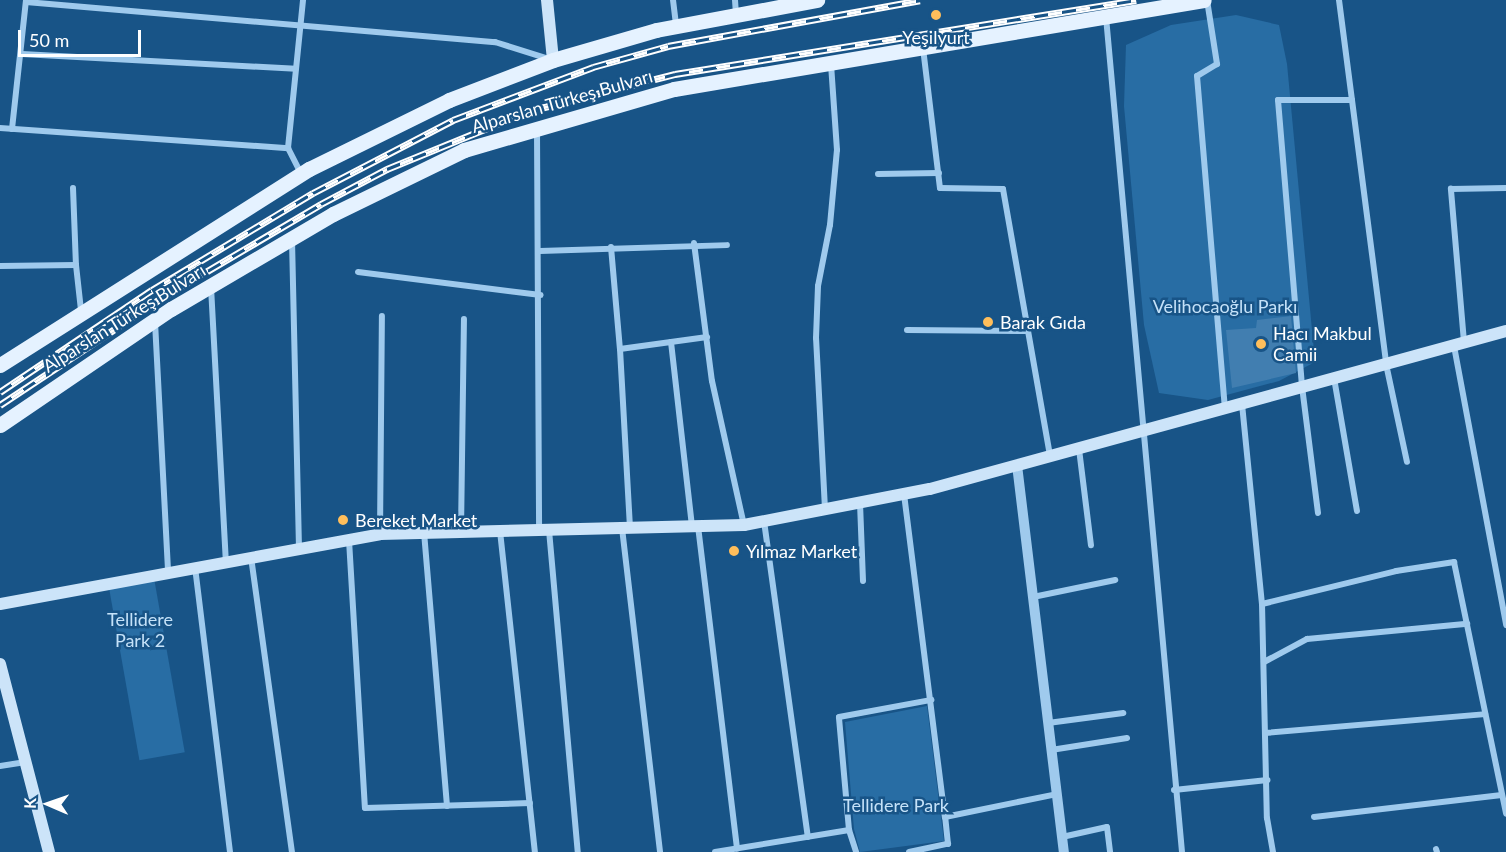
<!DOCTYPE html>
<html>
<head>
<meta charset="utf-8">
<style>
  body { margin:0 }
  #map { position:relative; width:1506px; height:852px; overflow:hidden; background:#185487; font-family:Lato,sans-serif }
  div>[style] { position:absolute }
  .green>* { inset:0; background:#286da4; transform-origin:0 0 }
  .building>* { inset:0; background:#417eb0 }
  .minor>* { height:6px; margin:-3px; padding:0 3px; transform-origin:3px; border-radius:3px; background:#9fcaed }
  .tertiary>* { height:10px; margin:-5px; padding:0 5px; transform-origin:5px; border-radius:5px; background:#9fcaed }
  .secondary>* { height:12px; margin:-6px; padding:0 6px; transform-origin:6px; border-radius:6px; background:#cce4f9 }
  .primary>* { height:15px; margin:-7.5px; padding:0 7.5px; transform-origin:7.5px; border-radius:7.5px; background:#e5f2ff }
  .rail>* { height:7px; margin-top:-3.5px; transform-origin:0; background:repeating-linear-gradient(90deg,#185487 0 14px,#fff 0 28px); box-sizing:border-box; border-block:2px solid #fff }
  .dots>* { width:16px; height:16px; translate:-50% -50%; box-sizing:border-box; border:3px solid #185487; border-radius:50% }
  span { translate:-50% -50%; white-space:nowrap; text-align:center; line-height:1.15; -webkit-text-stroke:5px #185487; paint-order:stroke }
  .poi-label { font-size:18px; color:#fff }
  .left { translate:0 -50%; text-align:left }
  .street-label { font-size:18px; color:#fff }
  .park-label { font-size:18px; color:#c5e2f9 }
  .north { position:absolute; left:18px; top:774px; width:60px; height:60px; -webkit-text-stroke:4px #185487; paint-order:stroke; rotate:272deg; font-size:16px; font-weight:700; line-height:24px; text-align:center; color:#fff }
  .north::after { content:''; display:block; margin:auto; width:21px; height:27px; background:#fff; clip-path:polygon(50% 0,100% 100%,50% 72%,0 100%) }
  .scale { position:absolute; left:18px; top:30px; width:123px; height:27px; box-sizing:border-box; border:3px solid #fff; border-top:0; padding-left:8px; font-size:18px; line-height:21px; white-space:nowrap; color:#fff; -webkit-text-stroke:4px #185487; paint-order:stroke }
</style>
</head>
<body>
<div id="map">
  <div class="green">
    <div style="clip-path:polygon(1236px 15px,1279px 25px,1287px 64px,1315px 362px,1279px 381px,1208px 400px,1159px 393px,1144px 325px,1124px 106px,1126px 45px,1171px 25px)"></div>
    <div style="left:154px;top:578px;width:177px;height:46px;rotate:80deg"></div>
    <div style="clip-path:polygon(927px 706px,944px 841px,860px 852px,854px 829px,845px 722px)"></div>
  </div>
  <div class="building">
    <div style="clip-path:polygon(1291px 316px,1296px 373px,1232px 388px,1226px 330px,1256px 328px,1257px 320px)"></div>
  </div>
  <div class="minor">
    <div style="left:673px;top:0;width:26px;rotate:83deg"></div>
    <div style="left:735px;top:0;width:14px;rotate:86deg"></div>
    <div style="left:1207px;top:0;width:65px;rotate:81.1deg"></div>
    <div style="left:1217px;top:64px;width:23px;rotate:149deg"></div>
    <div style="left:1197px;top:76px;width:333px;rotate:85.2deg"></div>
    <div style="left:1339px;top:0;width:367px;rotate:82.6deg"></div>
    <div style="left:1386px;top:364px;width:100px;rotate:77.9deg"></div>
    <div style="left:26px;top:2px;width:471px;rotate:4.9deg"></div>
    <div style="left:495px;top:42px;width:57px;rotate:17.5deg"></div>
    <div style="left:1106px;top:17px;width:838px;rotate:84.8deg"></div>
    <div style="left:923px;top:48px;width:141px;rotate:83.1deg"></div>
    <div style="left:940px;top:188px;width:63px;rotate:0.9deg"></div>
    <div style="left:1003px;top:189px;width:271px;rotate:80deg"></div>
    <div style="left:22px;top:54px;width:274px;rotate:3.1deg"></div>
    <div style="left:0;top:128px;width:289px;rotate:4deg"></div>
    <div style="left:288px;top:148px;width:149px;rotate:-84.2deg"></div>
    <div style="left:12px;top:129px;width:130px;rotate:-83.8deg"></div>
    <div style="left:537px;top:130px;width:400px;rotate:89.7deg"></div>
    <div style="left:288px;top:148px;width:29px;rotate:63deg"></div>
    <div style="left:878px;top:174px;width:61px;rotate:-0.9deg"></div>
    <div style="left:73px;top:188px;width:77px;rotate:87.8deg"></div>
    <div style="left:292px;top:240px;width:308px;rotate:88.7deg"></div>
    <div style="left:694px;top:243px;width:139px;rotate:82.6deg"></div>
    <div style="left:712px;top:381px;width:148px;rotate:77.5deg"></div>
    <div style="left:611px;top:247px;width:102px;rotate:85deg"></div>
    <div style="left:620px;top:349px;width:88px;rotate:-7.9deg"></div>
    <div style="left:540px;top:251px;width:187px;rotate:-1.8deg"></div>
    <div style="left:0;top:266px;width:76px;rotate:-0.8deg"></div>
    <div style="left:76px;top:265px;width:45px;rotate:83.7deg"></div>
    <div style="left:358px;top:272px;width:184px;rotate:7.2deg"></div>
    <div style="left:211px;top:287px;width:275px;rotate:86.9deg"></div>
    <div style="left:155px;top:322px;width:251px;rotate:87deg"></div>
    <div style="left:907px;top:330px;width:121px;rotate:0.5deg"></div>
    <div style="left:671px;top:342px;width:185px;rotate:83.5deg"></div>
    <div style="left:1464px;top:342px;width:154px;rotate:-94.9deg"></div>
    <div style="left:1451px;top:189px;width:55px;rotate:-1deg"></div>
    <div style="left:1454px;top:346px;width:284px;rotate:79.4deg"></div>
    <div style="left:620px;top:349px;width:179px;rotate:86.8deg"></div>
    <div style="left:1334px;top:378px;width:135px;rotate:80.2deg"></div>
    <div style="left:1242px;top:404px;width:201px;rotate:84.3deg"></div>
    <div style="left:1262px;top:604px;width:214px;rotate:88.7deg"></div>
    <div style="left:1267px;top:818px;width:35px;rotate:80deg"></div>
    <div style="left:1079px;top:449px;width:97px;rotate:82.9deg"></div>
    <div style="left:904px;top:494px;width:326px;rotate:82.8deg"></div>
    <div style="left:860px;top:503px;width:78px;rotate:87.8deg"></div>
    <div style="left:825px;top:509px;width:171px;rotate:-93deg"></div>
    <div style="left:816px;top:338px;width:52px;rotate:-87.8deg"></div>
    <div style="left:818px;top:286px;width:62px;rotate:-78.9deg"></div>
    <div style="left:830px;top:225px;width:75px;rotate:-84.7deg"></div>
    <div style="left:837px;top:150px;width:86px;rotate:-94deg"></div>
    <div style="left:1318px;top:513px;width:128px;rotate:-97.2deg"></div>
    <div style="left:1302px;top:386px;width:287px;rotate:-94.8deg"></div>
    <div style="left:1278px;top:100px;width:74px"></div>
    <div style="left:764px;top:521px;width:319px;rotate:82.1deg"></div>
    <div style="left:698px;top:526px;width:325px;rotate:83.1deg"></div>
    <div style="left:622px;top:528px;width:326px;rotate:83.3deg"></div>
    <div style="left:549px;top:530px;width:323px;rotate:84.9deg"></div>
    <div style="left:461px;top:531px;width:212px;rotate:-89.2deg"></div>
    <div style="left:500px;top:531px;width:323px;rotate:83.8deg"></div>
    <div style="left:424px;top:532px;width:275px;rotate:85.2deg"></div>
    <div style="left:380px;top:534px;width:218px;rotate:-89.5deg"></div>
    <div style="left:349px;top:540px;width:268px;rotate:86.6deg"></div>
    <div style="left:365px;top:808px;width:165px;rotate:-1.7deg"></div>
    <div style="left:251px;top:557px;width:298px;rotate:82.1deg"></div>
    <div style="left:195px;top:567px;width:287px;rotate:83deg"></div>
    <div style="left:1033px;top:597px;width:84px;rotate:-11.7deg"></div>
    <div style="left:1262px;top:604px;width:138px;rotate:-13.8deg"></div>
    <div style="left:1396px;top:571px;width:59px;rotate:-8.8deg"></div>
    <div style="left:1454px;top:562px;width:257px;rotate:78.3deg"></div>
    <div style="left:1264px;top:662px;width:49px;rotate:-28.1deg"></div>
    <div style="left:1307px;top:639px;width:161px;rotate:-5.4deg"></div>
    <div style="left:1048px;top:723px;width:76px;rotate:-7.6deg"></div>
    <div style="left:1265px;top:733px;width:221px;rotate:-4.9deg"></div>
    <div style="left:1051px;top:750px;width:77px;rotate:-9deg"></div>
    <div style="left:0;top:766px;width:26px;rotate:-9deg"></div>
    <div style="left:1174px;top:790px;width:94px;rotate:-6.1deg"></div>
    <div style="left:1314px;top:817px;width:189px;rotate:-6.7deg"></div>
    <div style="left:849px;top:830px;width:113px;rotate:-95.1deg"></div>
    <div style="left:839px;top:717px;width:94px;rotate:-10.5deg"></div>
    <div style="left:1062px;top:837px;width:46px;rotate:-12.5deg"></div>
    <div style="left:1107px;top:827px;width:25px;rotate:83deg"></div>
    <div style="left:1436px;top:849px;width:3px;rotate:72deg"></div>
    <div style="left:715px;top:852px;width:136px;rotate:-9.3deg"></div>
    <div style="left:849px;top:830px;width:23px;rotate:72deg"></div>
    <div style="left:909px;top:852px;width:40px;rotate:-12deg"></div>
    <div style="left:948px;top:844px;width:27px;rotate:-96deg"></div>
    <div style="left:945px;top:817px;width:114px;rotate:-11.6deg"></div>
  </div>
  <div class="tertiary">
    <div style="left:1017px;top:465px;width:390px;rotate:83.1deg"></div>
  </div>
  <div class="secondary">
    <div style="left:547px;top:0;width:60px;rotate:84.3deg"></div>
    <div style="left:0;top:604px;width:386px;rotate:-10.4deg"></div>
    <div style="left:380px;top:534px;width:364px;rotate:-1.4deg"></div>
    <div style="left:744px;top:525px;width:189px;rotate:-11deg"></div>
    <div style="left:930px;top:489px;width:597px;rotate:-15.34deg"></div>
    <div style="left:0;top:664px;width:194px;rotate:75.4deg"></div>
  </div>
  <div class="primary">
    <div style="left:0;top:365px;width:366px;rotate:-32.4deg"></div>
    <div style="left:309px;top:169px;width:156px;rotate:-26.2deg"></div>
    <div style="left:449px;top:100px;width:111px;rotate:-21deg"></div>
    <div style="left:553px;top:60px;width:107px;rotate:-16.2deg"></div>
    <div style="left:656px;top:30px;width:164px;rotate:-10.6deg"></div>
    <div style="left:0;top:425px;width:207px;rotate:-34.2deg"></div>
    <div style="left:171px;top:309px;width:188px;rotate:-30.4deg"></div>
    <div style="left:333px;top:214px;width:146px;rotate:-26deg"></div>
    <div style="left:464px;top:150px;width:219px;rotate:-16.2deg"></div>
    <div style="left:674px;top:89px;width:537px;rotate:-9.53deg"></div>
  </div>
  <div class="rail">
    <div style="left:0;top:392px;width:183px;rotate:-33.9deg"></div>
    <div style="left:152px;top:290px;width:188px;rotate:-31.1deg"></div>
    <div style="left:313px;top:193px;width:158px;rotate:-27.5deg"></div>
    <div style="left:453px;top:120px;width:150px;rotate:-20.7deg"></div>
    <div style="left:593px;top:67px;width:78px;rotate:-15.6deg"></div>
    <div style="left:668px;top:46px;width:256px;rotate:-10.3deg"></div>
    <div style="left:0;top:405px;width:192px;rotate:-33.5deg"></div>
    <div style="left:160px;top:299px;width:187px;rotate:-30.5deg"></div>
    <div style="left:321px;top:204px;width:75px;rotate:-27.9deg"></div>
    <div style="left:387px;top:169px;width:153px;rotate:-22.2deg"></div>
    <div style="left:529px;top:111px;width:151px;rotate:-14.2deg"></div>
    <div style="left:675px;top:74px;width:467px;rotate:-9.1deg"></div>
  </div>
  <div class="dots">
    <div style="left:936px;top:15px;background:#ffbe5b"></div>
    <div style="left:988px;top:322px;background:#ffbe5b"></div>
    <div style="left:1261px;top:344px;background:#ffbe5b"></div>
    <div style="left:343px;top:520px;background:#ffbe5b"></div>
    <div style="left:734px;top:551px;background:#ffbe5b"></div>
  </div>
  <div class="poi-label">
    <span style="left:936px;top:37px">Yeşilyurt</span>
    <span class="left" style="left:1000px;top:322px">Barak Gıda</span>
    <span class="left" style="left:1273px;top:344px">Hacı Makbul<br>Camii</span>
    <span class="left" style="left:355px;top:520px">Bereket Market</span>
    <span class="left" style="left:746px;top:551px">Yılmaz Market</span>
  </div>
  <div class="street-label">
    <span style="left:562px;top:101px;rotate:-16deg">Alparslan Türkeş Bulvarı</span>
    <span style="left:124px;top:318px;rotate:-32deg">Alparslan Türkeş Bulvarı</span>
  </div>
  <div class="park-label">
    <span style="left:1225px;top:306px">Velihocaoğlu Parkı</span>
    <span style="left:140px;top:630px">Tellidere<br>Park 2</span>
    <span style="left:896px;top:805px">Tellidere Park</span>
  </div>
  <div class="north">K</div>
  <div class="scale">50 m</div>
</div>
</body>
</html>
